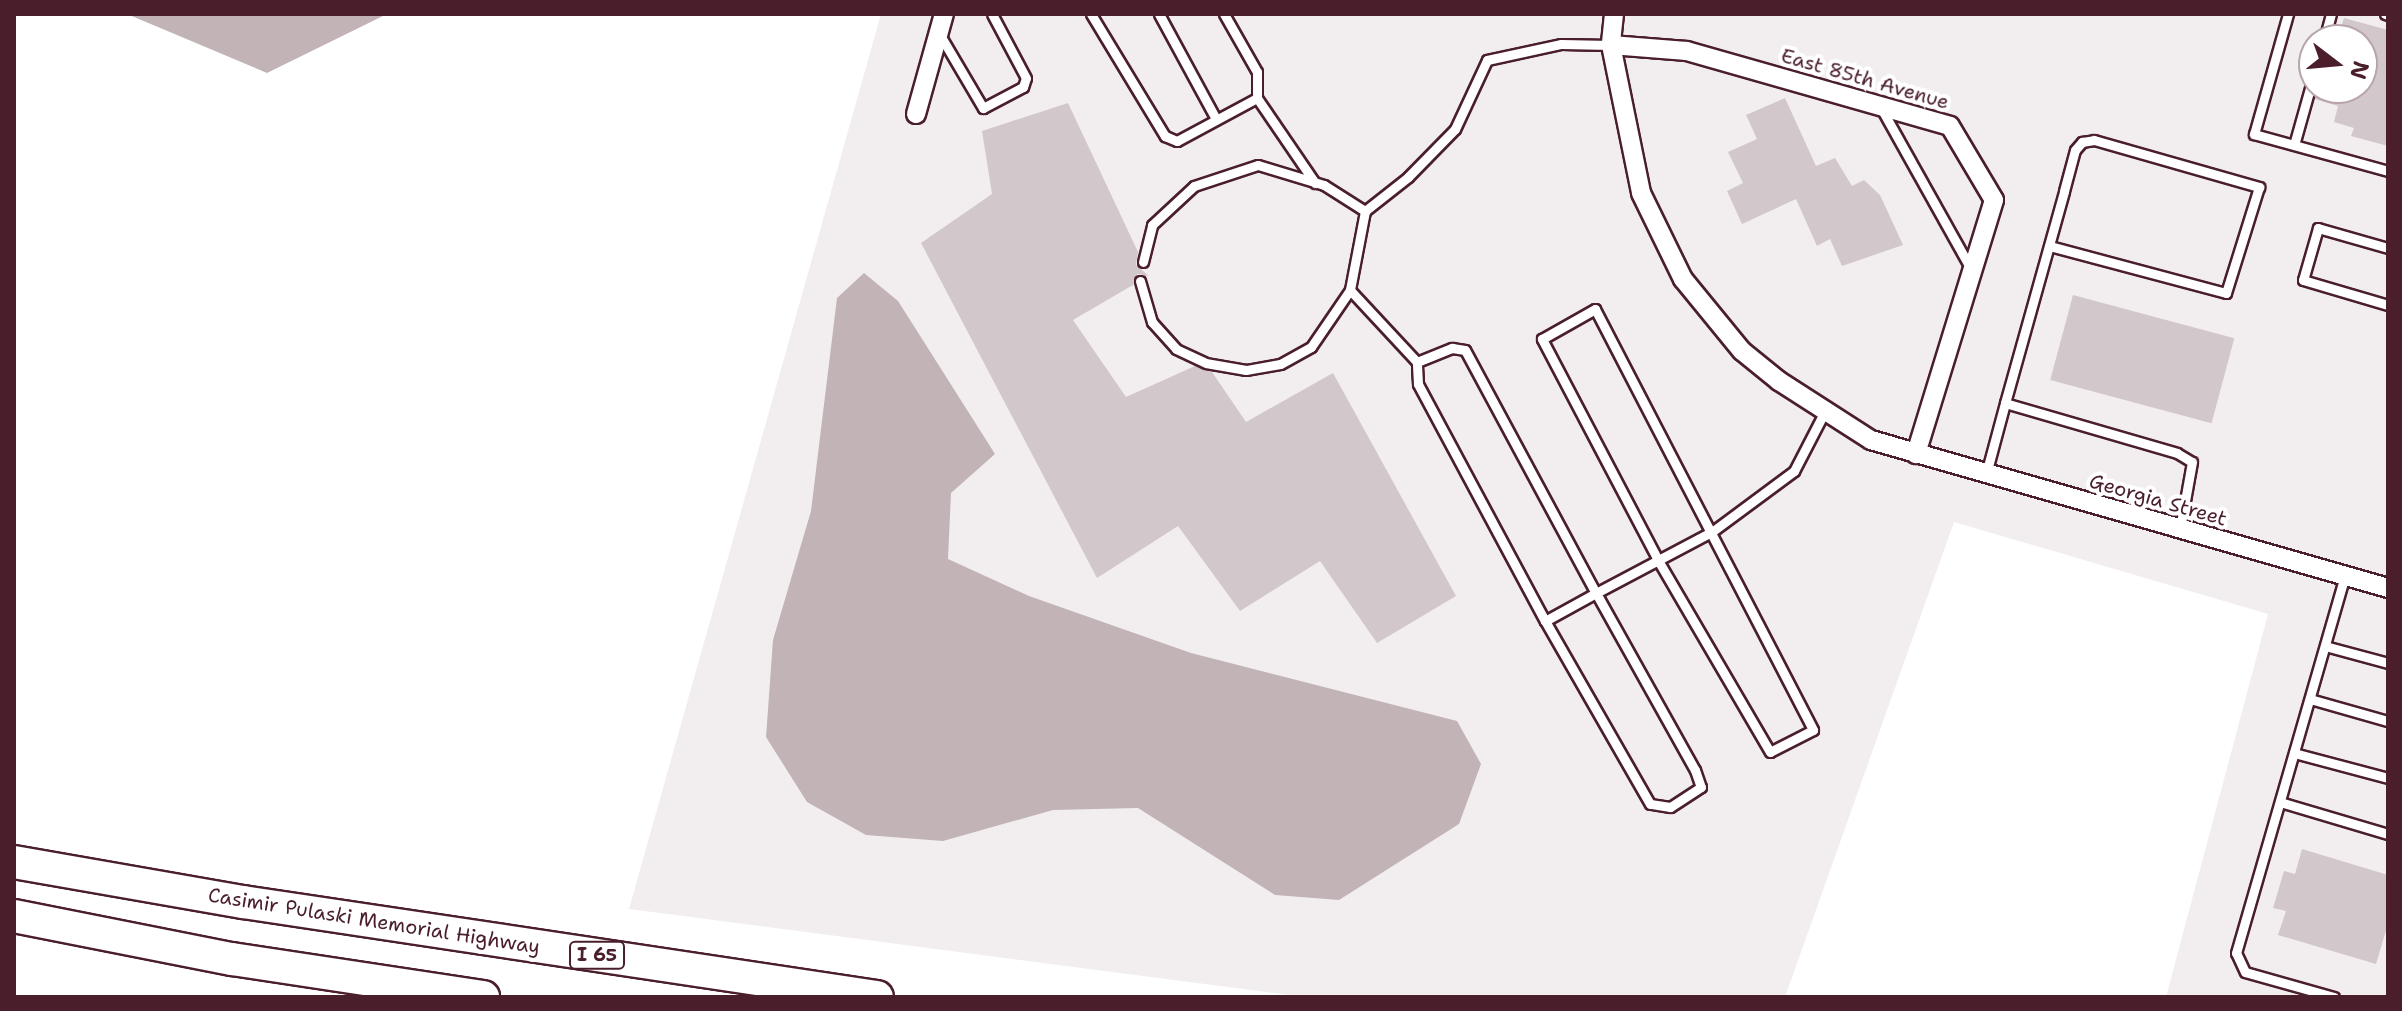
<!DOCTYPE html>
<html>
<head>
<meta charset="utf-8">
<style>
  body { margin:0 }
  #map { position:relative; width:2402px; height:1011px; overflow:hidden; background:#fff; font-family:"Shantell Sans",sans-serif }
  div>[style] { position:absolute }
  .built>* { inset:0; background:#f2eeef }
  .water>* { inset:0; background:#c1b3b6 }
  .building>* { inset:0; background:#d2c7cb; transform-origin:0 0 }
  .roads { filter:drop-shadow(2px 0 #4a1f2b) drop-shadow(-2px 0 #4a1f2b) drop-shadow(0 2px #4a1f2b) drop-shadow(0 -2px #4a1f2b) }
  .service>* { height:9px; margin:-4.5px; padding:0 4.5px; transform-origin:4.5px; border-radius:4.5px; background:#fff }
  .minor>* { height:18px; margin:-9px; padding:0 9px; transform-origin:9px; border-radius:9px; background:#fff }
  .motorway>* { height:32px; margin:-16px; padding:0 16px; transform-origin:16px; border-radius:16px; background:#fff }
  span { translate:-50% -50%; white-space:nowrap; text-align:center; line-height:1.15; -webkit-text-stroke:8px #fff; paint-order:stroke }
  .shield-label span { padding:2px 6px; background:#fff; border:2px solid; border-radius:6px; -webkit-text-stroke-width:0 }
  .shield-label { font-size:18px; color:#4a1f2b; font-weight:700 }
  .street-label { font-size:20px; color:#4a1f2b }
  .frame { position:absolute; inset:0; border:16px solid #4a1f2b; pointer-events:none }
  .north { position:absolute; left:2298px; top:24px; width:80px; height:80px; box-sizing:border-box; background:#fff; border:2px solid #b7a5aa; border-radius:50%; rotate:106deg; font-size:22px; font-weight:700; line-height:32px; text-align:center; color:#4a1f2b }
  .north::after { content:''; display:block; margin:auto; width:28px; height:36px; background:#4a1f2b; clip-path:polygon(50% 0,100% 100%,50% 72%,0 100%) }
</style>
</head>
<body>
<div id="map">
  <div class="built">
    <div style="clip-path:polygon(evenodd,881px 14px,2388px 14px,2388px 997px,2166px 997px,2268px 614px,1954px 522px,1785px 997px,1305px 997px,629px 909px,881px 14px,2314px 40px,2362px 40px,2362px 88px,2314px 88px,2314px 40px)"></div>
  </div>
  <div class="water">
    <div style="clip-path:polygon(127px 14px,387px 14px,267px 73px)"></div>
    <div style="clip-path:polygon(864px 273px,898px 301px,995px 454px,951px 493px,948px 559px,1029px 596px,1191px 653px,1457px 721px,1481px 764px,1459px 824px,1339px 900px,1275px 895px,1138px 808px,1053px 810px,943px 841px,866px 835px,807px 802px,766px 737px,773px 640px,811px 511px,837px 298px)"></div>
  </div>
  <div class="building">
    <div style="clip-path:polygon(2344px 18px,2388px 30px,2388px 146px,2351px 136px,2354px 128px,2334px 122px,2338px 106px,2315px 99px,2318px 88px,2362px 88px,2362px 40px,2337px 40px)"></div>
    <div style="clip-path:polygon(1785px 98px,1816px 166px,1835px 158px,1852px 186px,1864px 180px,1880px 195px,1903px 245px,1842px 266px,1830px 239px,1817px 246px,1796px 199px,1742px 224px,1727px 191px,1743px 183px,1728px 152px,1757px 139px,1746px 115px)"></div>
    <div style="clip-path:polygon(1068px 103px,1138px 252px,1136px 265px,1149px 276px,1137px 274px,1133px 285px,1073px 320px,1126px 397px,1195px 366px,1212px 372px,1246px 422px,1333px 373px,1456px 596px,1377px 643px,1320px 561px,1240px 611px,1178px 526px,1097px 578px,921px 243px,992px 194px,982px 131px)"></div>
    <div style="left:2073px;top:295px;width:167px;height:88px;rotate:15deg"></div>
    <div style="clip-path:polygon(2302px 849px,2388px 875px,2388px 924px,2376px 964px,2278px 935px,2286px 911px,2273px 908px,2284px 871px,2295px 874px)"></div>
  </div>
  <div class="roads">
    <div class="service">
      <div style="left:1091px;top:14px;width:143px;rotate:58.8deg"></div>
      <div style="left:1165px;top:136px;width:13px;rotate:23deg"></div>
      <div style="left:1177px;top:141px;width:91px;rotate:-28.3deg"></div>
      <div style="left:1257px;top:98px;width:26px;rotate:-90deg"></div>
      <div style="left:1257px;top:72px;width:67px;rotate:-119.6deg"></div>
      <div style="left:1159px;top:14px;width:119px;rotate:61.5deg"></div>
      <div style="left:2288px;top:14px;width:125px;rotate:105.8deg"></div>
      <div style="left:2254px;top:134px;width:139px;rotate:15.4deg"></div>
      <div style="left:2385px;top:14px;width:3px;rotate:18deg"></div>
      <div style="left:940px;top:35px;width:85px;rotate:59.5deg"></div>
      <div style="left:983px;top:108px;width:45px;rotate:-27.7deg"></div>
      <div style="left:1023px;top:87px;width:9px;rotate:-72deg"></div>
      <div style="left:1026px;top:78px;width:72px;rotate:-118deg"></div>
      <div style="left:2324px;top:40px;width:27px;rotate:-75deg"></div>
      <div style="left:1257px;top:98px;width:103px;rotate:55.7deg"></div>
      <div style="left:1881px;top:108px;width:184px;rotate:60.8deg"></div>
      <div style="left:2294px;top:145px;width:74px;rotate:-74.3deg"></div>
      <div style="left:1365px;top:211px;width:55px;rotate:-38.3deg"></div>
      <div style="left:1408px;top:177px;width:67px;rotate:-45.6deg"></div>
      <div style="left:1455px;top:129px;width:76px;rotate:-65.1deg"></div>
      <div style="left:1487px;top:60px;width:76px;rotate:-12.2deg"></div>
      <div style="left:1561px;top:44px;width:50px;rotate:1.1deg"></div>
      <div style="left:2388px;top:248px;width:73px;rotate:-164.1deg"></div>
      <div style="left:2318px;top:228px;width:54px;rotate:106.1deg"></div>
      <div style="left:2303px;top:280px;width:89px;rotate:16.4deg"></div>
      <div style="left:1143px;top:262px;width:38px;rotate:-76deg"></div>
      <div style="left:1152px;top:225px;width:57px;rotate:-42.9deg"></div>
      <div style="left:1194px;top:186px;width:67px;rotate:-18.2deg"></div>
      <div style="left:1258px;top:165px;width:69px;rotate:16.9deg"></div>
      <div style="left:1324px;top:185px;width:49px;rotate:32.4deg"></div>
      <div style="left:1365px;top:211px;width:80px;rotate:100.8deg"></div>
      <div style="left:1350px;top:290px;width:69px;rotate:124.4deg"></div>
      <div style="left:1311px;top:347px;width:35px;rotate:151deg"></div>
      <div style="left:1280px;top:364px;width:35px;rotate:170deg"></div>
      <div style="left:1246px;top:370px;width:41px;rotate:-170.1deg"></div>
      <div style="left:1140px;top:281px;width:43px;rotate:73.7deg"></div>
      <div style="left:1152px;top:322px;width:36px;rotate:48deg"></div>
      <div style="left:1176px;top:349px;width:31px;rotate:25deg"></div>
      <div style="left:1350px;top:290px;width:98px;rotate:47.1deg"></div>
      <div style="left:1595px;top:309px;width:474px;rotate:62.6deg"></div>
      <div style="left:1813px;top:730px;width:48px;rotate:152.9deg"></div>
      <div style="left:1770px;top:752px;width:222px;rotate:-120.3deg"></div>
      <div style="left:1658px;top:560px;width:250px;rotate:-117.7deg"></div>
      <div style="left:1542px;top:339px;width:61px;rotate:-29.5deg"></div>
      <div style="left:2005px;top:403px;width:179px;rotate:16.2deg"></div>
      <div style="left:2177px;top:453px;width:17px;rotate:31deg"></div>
      <div style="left:2192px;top:462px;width:68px;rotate:100.2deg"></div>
      <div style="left:1986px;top:474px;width:73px;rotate:-75deg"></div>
      <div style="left:2005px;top:403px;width:220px;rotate:-74.4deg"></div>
      <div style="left:2064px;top:191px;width:42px;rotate:-75deg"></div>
      <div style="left:2075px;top:150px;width:11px;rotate:-49deg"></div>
      <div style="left:2082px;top:142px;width:12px;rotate:-9deg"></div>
      <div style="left:2094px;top:140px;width:172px;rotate:15.9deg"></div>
      <div style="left:2259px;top:187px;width:111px;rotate:107.3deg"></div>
      <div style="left:2226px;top:293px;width:183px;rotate:-165.1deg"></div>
      <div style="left:1545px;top:621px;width:269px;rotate:-118.2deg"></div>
      <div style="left:1418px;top:384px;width:22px;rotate:-93deg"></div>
      <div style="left:1417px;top:362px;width:38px;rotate:-22deg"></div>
      <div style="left:1452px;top:348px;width:13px;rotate:9deg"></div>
      <div style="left:1465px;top:350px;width:276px;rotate:61.7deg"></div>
      <div style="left:1596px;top:593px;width:203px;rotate:60.8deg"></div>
      <div style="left:1695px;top:770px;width:18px;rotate:71deg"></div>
      <div style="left:1701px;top:787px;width:37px;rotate:147deg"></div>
      <div style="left:1670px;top:807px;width:20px;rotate:-171deg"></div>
      <div style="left:1650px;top:804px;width:211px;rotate:-119.8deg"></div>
      <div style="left:1545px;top:621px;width:58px;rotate:-28.8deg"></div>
      <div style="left:1596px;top:593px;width:132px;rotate:-27.9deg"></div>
      <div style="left:1713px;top:531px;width:101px;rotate:-36.5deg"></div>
      <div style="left:1794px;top:471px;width:68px;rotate:-62.7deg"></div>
      <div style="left:2325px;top:646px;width:65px;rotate:15.1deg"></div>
      <div style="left:2310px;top:699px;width:81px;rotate:15.8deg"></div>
      <div style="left:2294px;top:753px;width:97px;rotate:14.9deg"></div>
      <div style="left:2280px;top:802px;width:113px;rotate:16.5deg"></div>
      <div style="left:2334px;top:997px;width:92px;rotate:-164.3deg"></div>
      <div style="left:2245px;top:972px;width:21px;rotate:-115deg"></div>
      <div style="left:2236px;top:953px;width:392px;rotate:-73.9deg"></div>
    </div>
    <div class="minor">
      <div style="left:1614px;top:14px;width:31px;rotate:96deg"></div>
      <div style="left:1611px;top:45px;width:151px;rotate:78.5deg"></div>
      <div style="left:1641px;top:193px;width:96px;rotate:64deg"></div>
      <div style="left:1683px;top:279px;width:93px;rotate:50.7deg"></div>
      <div style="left:1742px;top:351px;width:48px;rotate:39deg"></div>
      <div style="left:1779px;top:381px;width:109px;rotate:32.7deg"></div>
      <div style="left:1871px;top:440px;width:538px;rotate:15.97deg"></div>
      <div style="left:1611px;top:45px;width:76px;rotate:4.5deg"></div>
      <div style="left:1687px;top:51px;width:273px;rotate:15.9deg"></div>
      <div style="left:1950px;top:126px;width:86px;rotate:59.3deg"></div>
      <div style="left:1994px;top:200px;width:266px;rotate:107.1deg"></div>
      <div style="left:916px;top:114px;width:104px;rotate:-74.4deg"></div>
    </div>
    <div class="motorway">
      <div style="left:14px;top:862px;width:232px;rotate:9.9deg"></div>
      <div style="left:243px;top:902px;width:641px;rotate:8.52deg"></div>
      <div style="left:14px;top:916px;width:222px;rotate:11.2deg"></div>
      <div style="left:232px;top:959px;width:254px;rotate:8.6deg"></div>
    </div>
  </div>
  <div class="shield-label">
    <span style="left:597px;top:955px">I 65</span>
  </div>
  <div class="street-label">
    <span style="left:1865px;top:79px;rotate:16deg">East 85th Avenue</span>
    <span style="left:2158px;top:500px;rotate:16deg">Georgia Street</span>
    <span style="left:374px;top:921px;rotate:9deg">Casimir Pulaski Memorial Highway</span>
  </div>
  <div class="frame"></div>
  <div class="north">N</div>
</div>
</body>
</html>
